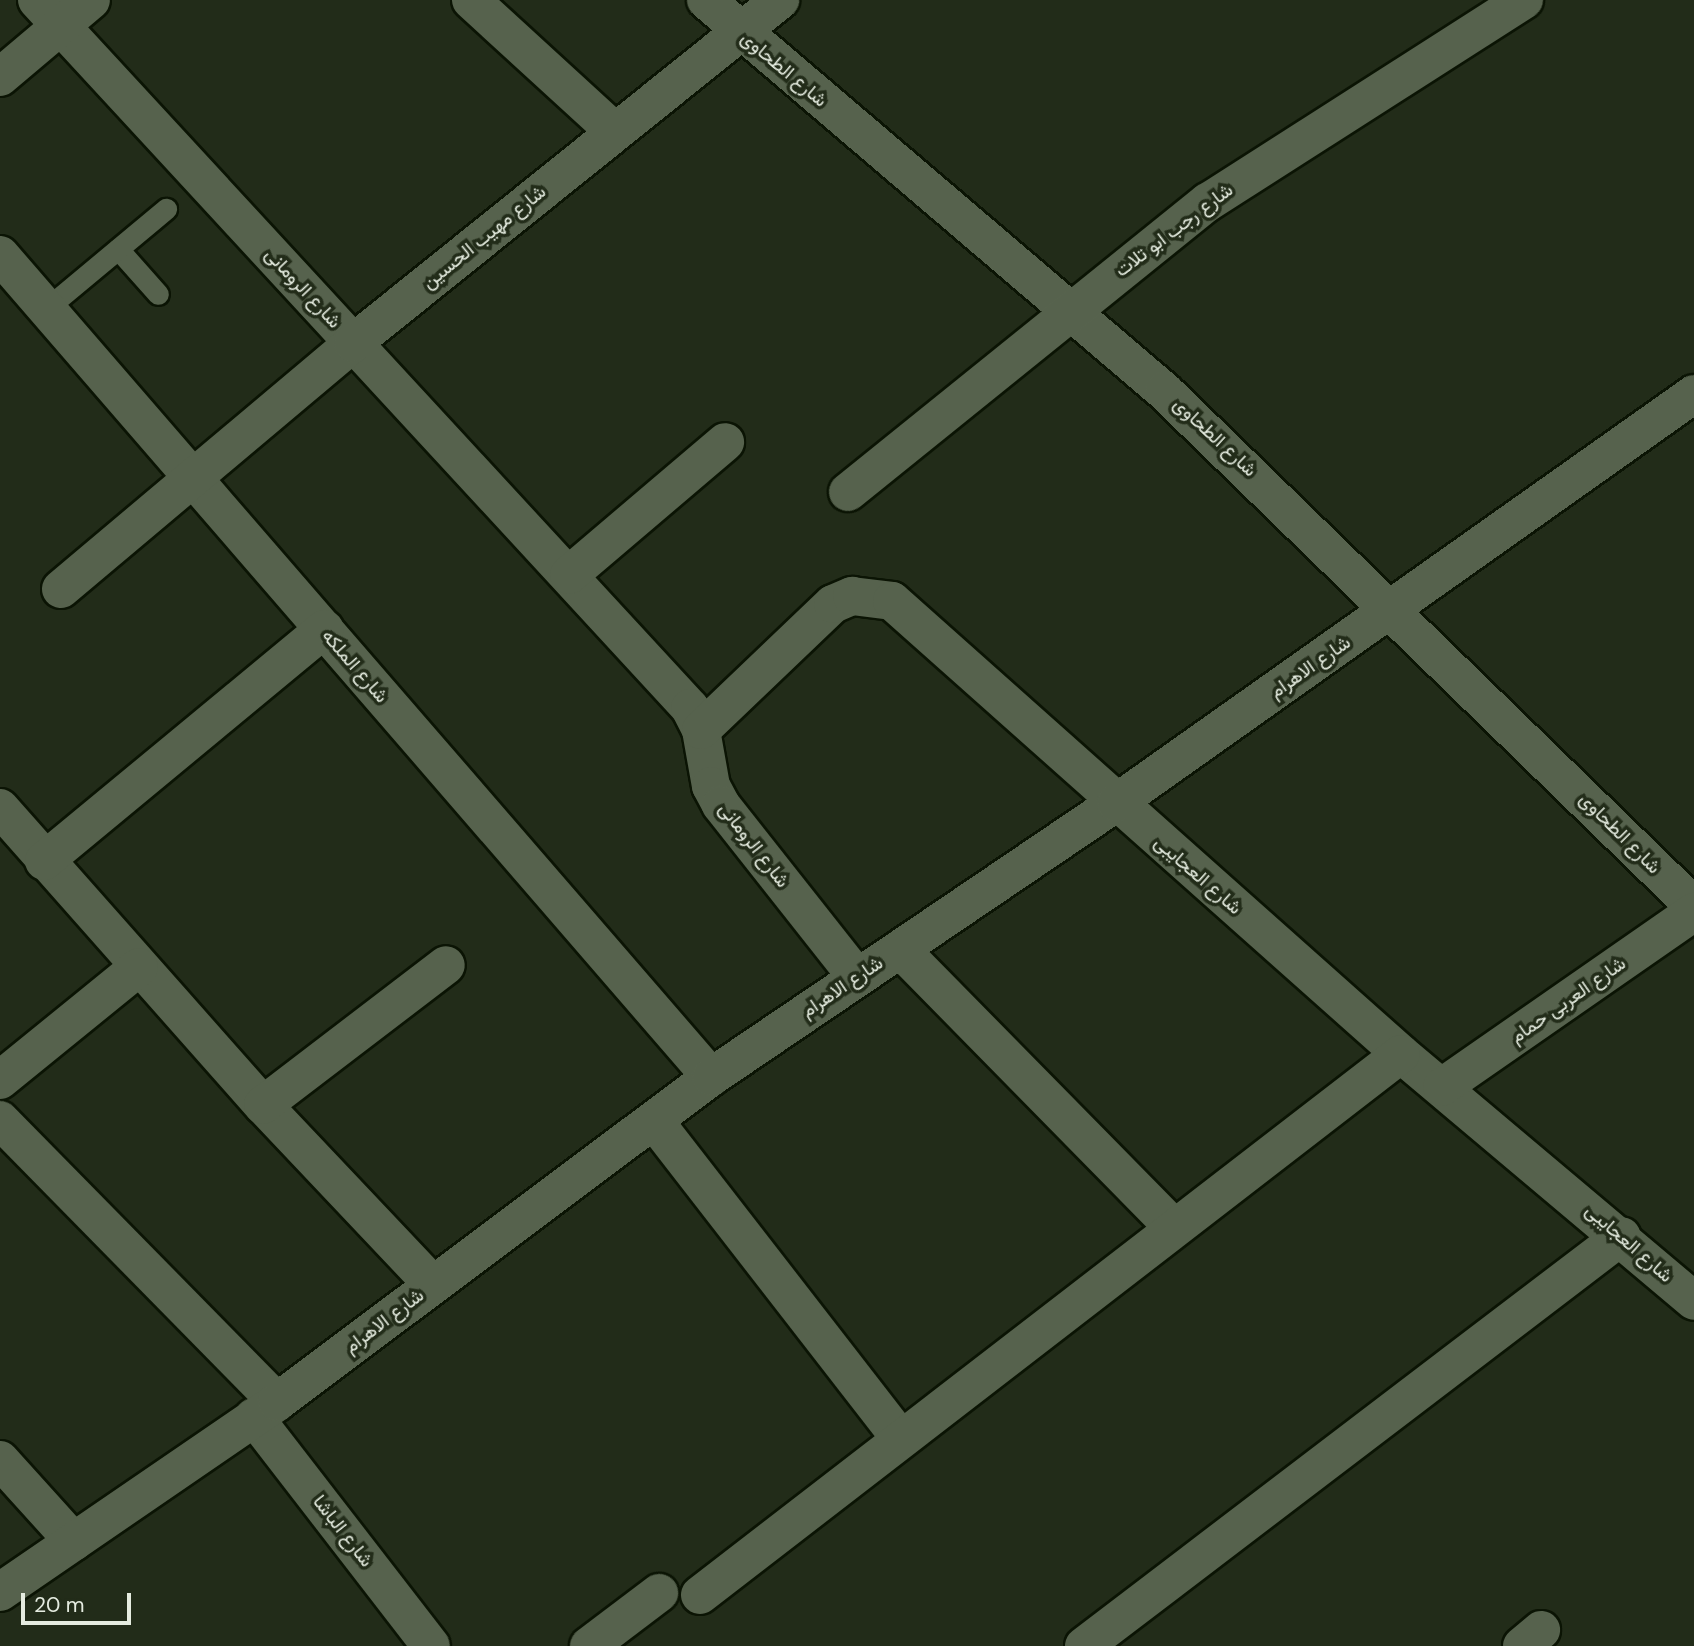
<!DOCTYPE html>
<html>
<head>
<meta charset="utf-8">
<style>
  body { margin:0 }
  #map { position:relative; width:1694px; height:1646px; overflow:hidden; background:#222c19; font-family:"DM Sans",Vazirmatn,sans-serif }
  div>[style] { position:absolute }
  .roads { filter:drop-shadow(2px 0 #0b1404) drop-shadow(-2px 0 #0b1404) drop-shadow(0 2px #0b1404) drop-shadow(0 -2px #0b1404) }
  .lane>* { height:21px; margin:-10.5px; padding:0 10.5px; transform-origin:10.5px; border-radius:10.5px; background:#56624d }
  .street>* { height:38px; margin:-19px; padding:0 19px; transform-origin:19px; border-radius:19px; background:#56624d }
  span { translate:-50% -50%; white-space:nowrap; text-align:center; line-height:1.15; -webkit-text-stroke:7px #222c19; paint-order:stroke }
  .street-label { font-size:19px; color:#e5ece0 }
  .scale { position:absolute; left:21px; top:1593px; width:110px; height:32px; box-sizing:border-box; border:4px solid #e5ece0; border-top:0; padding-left:9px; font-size:21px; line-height:24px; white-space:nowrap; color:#e5ece0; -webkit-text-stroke:5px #222c19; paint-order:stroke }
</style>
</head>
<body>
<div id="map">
  <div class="roads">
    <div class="lane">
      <div style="left:118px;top:249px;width:60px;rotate:48.4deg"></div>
      <div style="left:47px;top:308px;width:155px;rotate:-39.8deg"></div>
    </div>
    <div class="street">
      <div style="left:37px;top:0;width:963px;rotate:47.31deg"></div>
      <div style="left:690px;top:708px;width:25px;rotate:63deg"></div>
      <div style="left:701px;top:730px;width:57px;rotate:79.9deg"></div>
      <div style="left:711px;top:786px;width:21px;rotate:62deg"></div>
      <div style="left:721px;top:805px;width:218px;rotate:51.7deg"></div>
      <div style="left:471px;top:0;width:194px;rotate:42.5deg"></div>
      <div style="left:706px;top:0;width:602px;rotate:40.49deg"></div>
      <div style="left:1164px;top:391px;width:739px;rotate:44.18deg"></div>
      <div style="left:0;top:77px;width:119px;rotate:-40.2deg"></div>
      <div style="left:0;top:255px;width:1087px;rotate:49.14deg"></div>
      <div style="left:848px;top:492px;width:462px;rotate:-38.9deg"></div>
      <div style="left:1208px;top:202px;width:375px;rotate:-32.6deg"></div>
      <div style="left:569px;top:575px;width:205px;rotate:-40.4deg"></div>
      <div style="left:61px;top:589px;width:382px;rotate:-40.1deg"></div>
      <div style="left:353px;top:343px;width:548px;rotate:-38.77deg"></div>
      <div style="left:701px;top:730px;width:182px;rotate:-43.7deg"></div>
      <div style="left:833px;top:604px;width:21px;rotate:-23deg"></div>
      <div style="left:852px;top:596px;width:40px;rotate:7.1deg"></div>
      <div style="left:892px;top:601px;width:681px;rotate:41.67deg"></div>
      <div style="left:1401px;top:1054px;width:383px;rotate:40.1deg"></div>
      <div style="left:0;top:808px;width:397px;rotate:48.5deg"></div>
      <div style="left:263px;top:1105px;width:246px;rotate:46.6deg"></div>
      <div style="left:44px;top:861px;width:364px;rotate:-39.6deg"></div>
      <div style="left:900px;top:949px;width:391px;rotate:45.5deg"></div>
      <div style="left:0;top:1080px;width:179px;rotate:-39.1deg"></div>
      <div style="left:1442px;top:1087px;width:307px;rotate:-34.8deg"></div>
      <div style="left:263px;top:1105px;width:230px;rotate:-37.4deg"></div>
      <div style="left:0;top:1120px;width:395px;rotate:45.5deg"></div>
      <div style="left:655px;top:1122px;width:401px;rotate:52.2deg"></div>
      <div style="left:254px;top:1417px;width:289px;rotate:52.3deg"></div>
      <div style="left:0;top:1460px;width:110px;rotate:47.9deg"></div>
      <div style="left:0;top:1592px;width:336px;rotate:-34.4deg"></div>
      <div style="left:277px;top:1402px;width:542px;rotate:-36.83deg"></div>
      <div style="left:711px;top:1077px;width:489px;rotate:-34.1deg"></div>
      <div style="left:1116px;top:803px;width:708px;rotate:-35.28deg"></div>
      <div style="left:700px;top:1595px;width:885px;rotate:-37.66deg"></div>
      <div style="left:589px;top:1646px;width:88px;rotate:-37.1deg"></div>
      <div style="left:1084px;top:1646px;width:676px;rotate:-37.31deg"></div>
      <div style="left:1522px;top:1646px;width:25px;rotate:-40deg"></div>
    </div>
  </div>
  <div class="street-label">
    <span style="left:784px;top:69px;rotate:40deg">شارع الطحاوى</span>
    <span style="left:1174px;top:230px;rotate:-37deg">شارع رجب ابو تلات</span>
    <span style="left:484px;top:237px;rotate:-39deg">شارع مهيب الحسين</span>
    <span style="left:303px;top:288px;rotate:47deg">شارع الرومانى</span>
    <span style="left:1215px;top:437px;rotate:43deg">شارع الطحاوى</span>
    <span style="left:355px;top:666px;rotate:49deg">شارع الملكه</span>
    <span style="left:1310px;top:667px;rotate:-35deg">شارع الاهرام</span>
    <span style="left:1620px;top:833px;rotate:45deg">شارع الطحاوى</span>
    <span style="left:754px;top:845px;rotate:52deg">شارع الرومانى</span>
    <span style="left:1198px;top:875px;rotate:41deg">شارع العجايبى</span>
    <span style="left:842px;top:987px;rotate:-34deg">شارع الاهرام</span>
    <span style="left:1568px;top:1000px;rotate:-35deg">شارع العربى حمام</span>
    <span style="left:1629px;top:1243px;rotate:41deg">شارع العجايبى</span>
    <span style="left:384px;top:1321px;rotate:-37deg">شارع الاهرام</span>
    <span style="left:343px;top:1531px;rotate:52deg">شارع الباشا</span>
  </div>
  <div class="scale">20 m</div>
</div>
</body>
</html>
